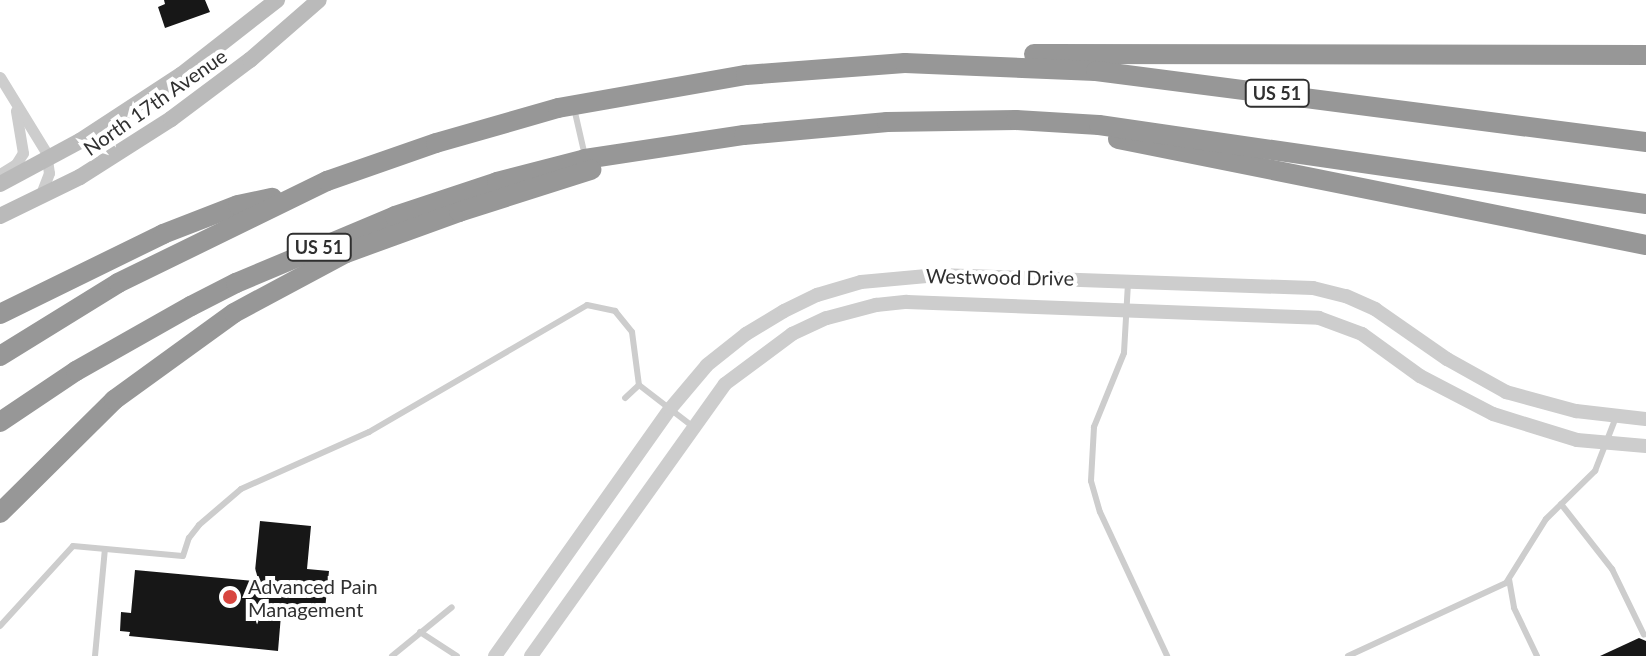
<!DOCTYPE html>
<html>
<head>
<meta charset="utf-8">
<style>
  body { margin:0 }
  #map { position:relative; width:1646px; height:656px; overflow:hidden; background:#fff; font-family:Lato,sans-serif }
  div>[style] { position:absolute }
  .building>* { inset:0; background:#171717 }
  .service>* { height:6px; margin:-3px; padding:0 3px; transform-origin:3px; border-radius:3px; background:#cdcdcd }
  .minor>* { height:11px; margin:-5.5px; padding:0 5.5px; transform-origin:5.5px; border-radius:5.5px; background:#cdcdcd }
  .tertiary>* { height:14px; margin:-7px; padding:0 7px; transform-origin:7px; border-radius:7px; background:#cdcdcd }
  .secondary>* { height:16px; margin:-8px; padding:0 8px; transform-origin:8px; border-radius:8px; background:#bababa }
  .motorway>* { height:20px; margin:-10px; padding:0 10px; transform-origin:10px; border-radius:10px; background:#979797 }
  .dots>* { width:22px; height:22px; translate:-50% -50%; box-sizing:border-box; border:4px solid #fff; border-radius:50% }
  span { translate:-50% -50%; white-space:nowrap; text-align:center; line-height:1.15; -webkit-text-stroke:8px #fff; paint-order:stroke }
  .shield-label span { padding:2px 6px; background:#fff; border:2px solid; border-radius:6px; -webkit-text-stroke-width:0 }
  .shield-label { font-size:18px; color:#303030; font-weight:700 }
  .street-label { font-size:20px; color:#303030 }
  .poi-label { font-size:20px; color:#303030 }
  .left { translate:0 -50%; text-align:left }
</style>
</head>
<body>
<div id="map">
  <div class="building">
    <div style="clip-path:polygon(164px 0,205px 0,210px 12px,165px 28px,158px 7px,165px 4px)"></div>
    <div style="clip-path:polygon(260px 521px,311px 526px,307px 569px,329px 571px,324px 619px,281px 615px,278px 651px,129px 636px,130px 632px,120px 631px,121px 612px,131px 613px,135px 570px,254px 581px)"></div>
    <div style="clip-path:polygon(1639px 638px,1646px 641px,1646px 656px,1600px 656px)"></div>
  </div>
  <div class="service">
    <div style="left:574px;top:108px;width:49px;rotate:77.1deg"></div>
    <div style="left:1128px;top:283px;width:70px;rotate:93.3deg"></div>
    <div style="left:1124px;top:353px;width:80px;rotate:112.1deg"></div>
    <div style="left:1094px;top:427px;width:54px;rotate:93.2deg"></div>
    <div style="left:1091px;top:481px;width:32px;rotate:74deg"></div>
    <div style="left:1100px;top:512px;width:159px;rotate:65deg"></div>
    <div style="left:639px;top:385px;width:67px;rotate:37.7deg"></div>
    <div style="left:1561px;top:504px;width:83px;rotate:51.9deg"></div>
    <div style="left:1612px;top:569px;width:73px;rotate:64.1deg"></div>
    <div style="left:1509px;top:579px;width:29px;rotate:80deg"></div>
    <div style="left:1514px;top:608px;width:53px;rotate:64.4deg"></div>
    <div style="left:0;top:626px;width:108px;rotate:-47.6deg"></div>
    <div style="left:73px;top:546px;width:110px;rotate:5.2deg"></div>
    <div style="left:183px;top:556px;width:19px;rotate:-72deg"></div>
    <div style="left:189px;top:538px;width:16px;rotate:-52deg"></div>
    <div style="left:199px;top:525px;width:55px;rotate:-40.6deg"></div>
    <div style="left:241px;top:489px;width:140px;rotate:-24deg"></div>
    <div style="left:369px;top:432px;width:252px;rotate:-30.2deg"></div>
    <div style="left:587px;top:305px;width:29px;rotate:12deg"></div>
    <div style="left:615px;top:311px;width:27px;rotate:51deg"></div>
    <div style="left:632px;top:332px;width:53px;rotate:82.5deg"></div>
    <div style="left:639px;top:385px;width:19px;rotate:137deg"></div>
    <div style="left:420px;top:632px;width:44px;rotate:33deg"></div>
    <div style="left:95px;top:656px;width:107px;rotate:-84.7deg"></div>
    <div style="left:392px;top:656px;width:77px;rotate:-39.2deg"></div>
    <div style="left:1348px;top:656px;width:174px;rotate:-24.8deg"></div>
    <div style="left:1506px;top:583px;width:75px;rotate:-58deg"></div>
    <div style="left:1546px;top:519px;width:69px;rotate:-44.4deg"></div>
    <div style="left:1595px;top:471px;width:58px;rotate:-68.7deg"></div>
  </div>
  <div class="minor">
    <div style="left:0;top:77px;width:88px;rotate:58.5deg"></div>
    <div style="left:46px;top:152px;width:21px;rotate:82deg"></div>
    <div style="left:49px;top:173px;width:26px;rotate:111deg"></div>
    <div style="left:0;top:174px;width:19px;rotate:-32deg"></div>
    <div style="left:16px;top:164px;width:13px;rotate:-58deg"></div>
    <div style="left:23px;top:153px;width:43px;rotate:-99.5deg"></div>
  </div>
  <div class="tertiary">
    <div style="left:495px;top:656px;width:303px;rotate:-54.7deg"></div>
    <div style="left:670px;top:409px;width:57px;rotate:-49.9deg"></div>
    <div style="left:707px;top:365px;width:50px;rotate:-38.5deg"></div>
    <div style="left:746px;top:334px;width:44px;rotate:-31.2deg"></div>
    <div style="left:784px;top:311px;width:37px;rotate:-26deg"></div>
    <div style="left:817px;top:295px;width:46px;rotate:-16.5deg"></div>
    <div style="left:861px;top:282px;width:77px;rotate:-5.2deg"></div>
    <div style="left:938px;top:275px;width:375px;rotate:2deg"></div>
    <div style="left:1313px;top:288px;width:34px;rotate:14deg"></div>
    <div style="left:1346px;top:296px;width:32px;rotate:24deg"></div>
    <div style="left:1375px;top:309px;width:88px;rotate:34.8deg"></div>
    <div style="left:1447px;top:359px;width:68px;rotate:29.2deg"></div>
    <div style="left:1506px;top:392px;width:73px;rotate:15.2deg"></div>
    <div style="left:1576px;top:411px;width:70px;rotate:6.5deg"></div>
    <div style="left:531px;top:656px;width:334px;rotate:-54.5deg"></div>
    <div style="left:725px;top:384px;width:84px;rotate:-36.7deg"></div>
    <div style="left:792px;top:334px;width:38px;rotate:-25deg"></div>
    <div style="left:827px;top:318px;width:51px;rotate:-14.9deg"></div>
    <div style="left:876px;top:305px;width:31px;rotate:-6deg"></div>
    <div style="left:907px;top:302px;width:412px;rotate:2.2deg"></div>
    <div style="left:1319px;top:318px;width:46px;rotate:20.4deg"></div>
    <div style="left:1362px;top:334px;width:72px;rotate:35.9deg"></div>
    <div style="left:1420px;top:376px;width:82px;rotate:27.5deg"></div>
    <div style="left:1493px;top:414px;width:88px;rotate:17.2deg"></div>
    <div style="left:1577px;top:440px;width:69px;rotate:5deg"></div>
  </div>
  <div class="secondary">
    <div style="left:0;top:184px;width:91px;rotate:-28.3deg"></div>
    <div style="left:80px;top:141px;width:121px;rotate:-33.2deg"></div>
    <div style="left:181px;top:75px;width:122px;rotate:-38deg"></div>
    <div style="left:0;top:216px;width:89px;rotate:-26deg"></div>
    <div style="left:80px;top:177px;width:108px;rotate:-32.5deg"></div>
    <div style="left:171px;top:119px;width:99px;rotate:-36.8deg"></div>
    <div style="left:250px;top:60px;width:91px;rotate:-41deg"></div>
  </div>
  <div class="motorway">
    <div style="left:1034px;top:54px;width:612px;rotate:0.09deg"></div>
    <div style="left:1118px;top:139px;width:539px;rotate:11.35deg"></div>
    <div style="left:0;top:314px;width:182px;rotate:-26.1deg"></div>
    <div style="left:163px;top:234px;width:80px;rotate:-21.1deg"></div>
    <div style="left:238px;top:205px;width:35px;rotate:-12deg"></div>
    <div style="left:0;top:356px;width:139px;rotate:-31.7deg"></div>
    <div style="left:118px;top:283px;width:233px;rotate:-26deg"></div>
    <div style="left:327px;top:181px;width:115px;rotate:-19.2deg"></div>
    <div style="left:436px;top:143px;width:127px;rotate:-16deg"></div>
    <div style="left:558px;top:108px;width:191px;rotate:-10deg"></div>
    <div style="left:746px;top:75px;width:159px;rotate:-4.3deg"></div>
    <div style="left:905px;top:63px;width:191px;rotate:2.4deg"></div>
    <div style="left:1096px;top:71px;width:555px;rotate:7.36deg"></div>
    <div style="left:0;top:422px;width:92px;rotate:-33.9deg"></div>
    <div style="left:76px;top:371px;width:132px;rotate:-29.5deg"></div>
    <div style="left:191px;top:306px;width:51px;rotate:-27.1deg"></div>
    <div style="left:236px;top:283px;width:173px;rotate:-22.8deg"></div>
    <div style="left:395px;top:216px;width:108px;rotate:-18.4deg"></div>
    <div style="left:497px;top:182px;width:91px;rotate:-14.6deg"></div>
    <div style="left:585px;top:159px;width:161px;rotate:-8.6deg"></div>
    <div style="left:744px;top:135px;width:144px;rotate:-5.2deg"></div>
    <div style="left:887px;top:122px;width:129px;rotate:-0.9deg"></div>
    <div style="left:1016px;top:120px;width:83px;rotate:3.4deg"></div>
    <div style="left:1099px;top:125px;width:553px;rotate:8.22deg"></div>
    <div style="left:0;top:513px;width:161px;rotate:-44.7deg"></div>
    <div style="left:114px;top:400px;width:148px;rotate:-35.9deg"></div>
    <div style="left:234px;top:313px;width:127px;rotate:-28.2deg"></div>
    <div style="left:346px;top:253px;width:120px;rotate:-19.9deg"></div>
    <div style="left:459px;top:212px;width:139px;rotate:-17.7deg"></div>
  </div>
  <div class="dots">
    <div style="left:230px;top:597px;background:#d84640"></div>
  </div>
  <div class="shield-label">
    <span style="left:1277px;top:93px">US 51</span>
    <span style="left:319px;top:247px">US 51</span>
  </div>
  <div class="street-label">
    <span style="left:155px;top:102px;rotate:-35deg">North 17th Avenue</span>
    <span style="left:1000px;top:277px;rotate:1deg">Westwood Drive</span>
  </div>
  <div class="poi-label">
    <span class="left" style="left:248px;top:598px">Advanced Pain<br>Management</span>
  </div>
</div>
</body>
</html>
